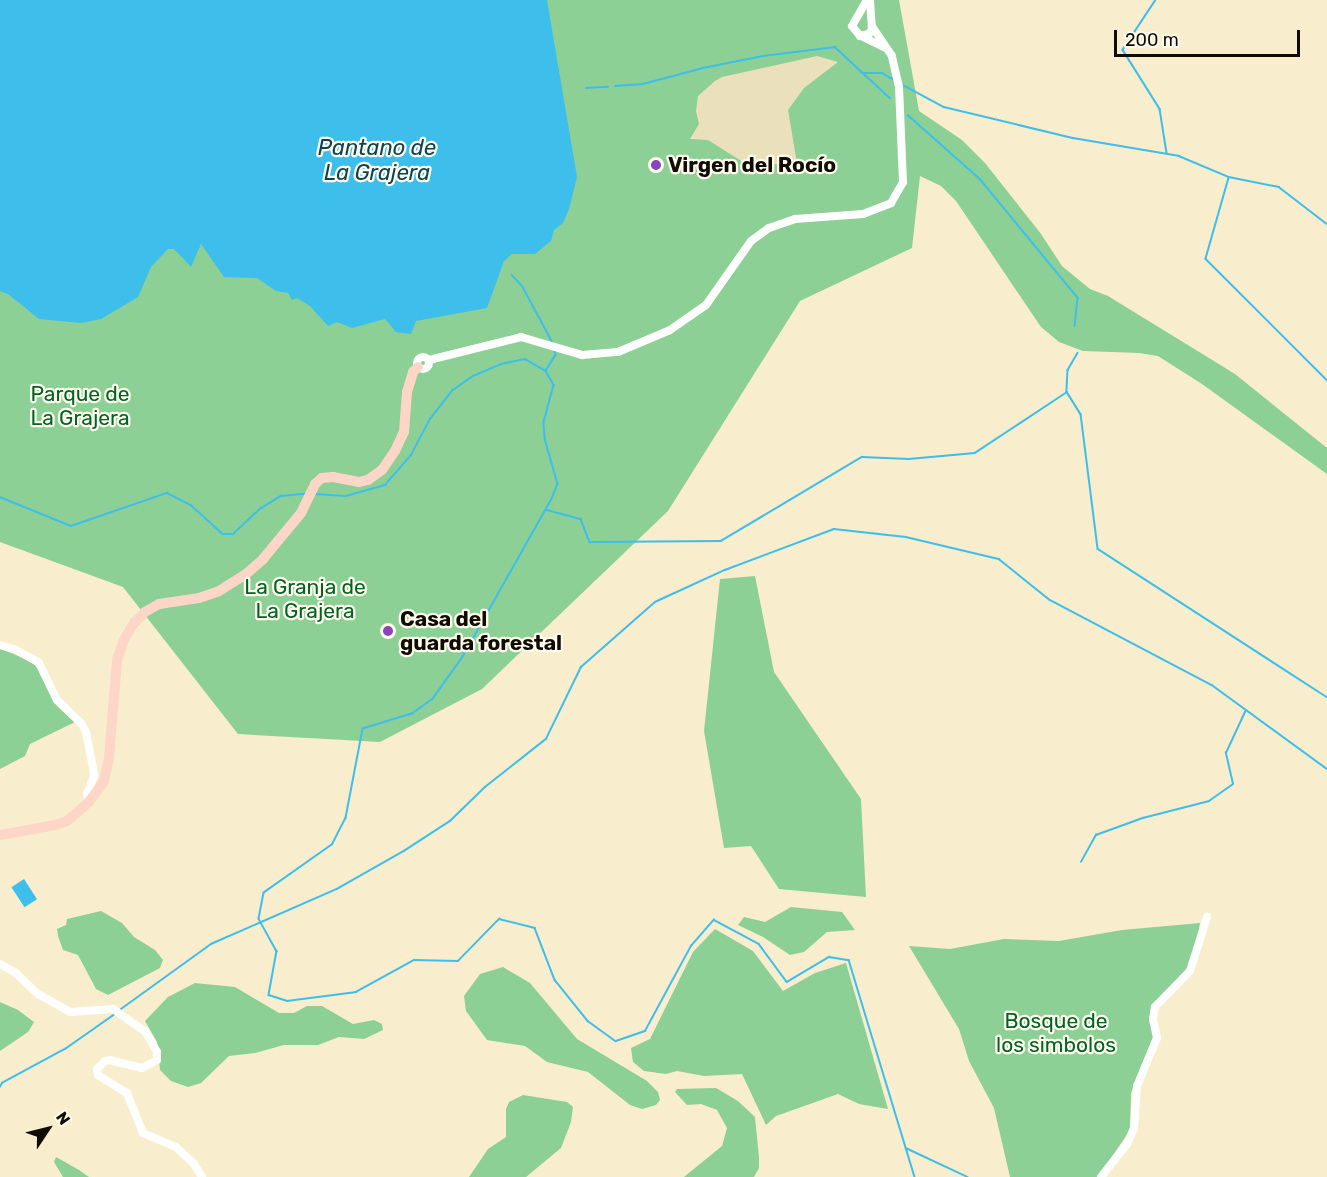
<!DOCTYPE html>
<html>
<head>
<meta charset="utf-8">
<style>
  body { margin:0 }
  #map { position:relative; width:1327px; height:1177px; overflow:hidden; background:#f8edcc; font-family:Rubik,sans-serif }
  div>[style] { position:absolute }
  .green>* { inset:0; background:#8cd096 }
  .sand>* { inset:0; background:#eae0bb }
  .water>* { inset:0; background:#3ebeeb; transform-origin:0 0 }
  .stream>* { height:1.5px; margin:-0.75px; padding:0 0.75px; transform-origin:0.75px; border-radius:0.75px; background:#3ebeeb }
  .street>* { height:8px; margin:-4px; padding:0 4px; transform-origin:4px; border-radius:4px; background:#fff }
  .street>.ring { margin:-4px; padding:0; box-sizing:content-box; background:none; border:8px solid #fff; border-radius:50% }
  .secondary>* { height:10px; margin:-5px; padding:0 5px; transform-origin:5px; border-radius:5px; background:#fed6c7 }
  .dots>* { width:16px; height:16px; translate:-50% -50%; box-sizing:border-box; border:3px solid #fffbed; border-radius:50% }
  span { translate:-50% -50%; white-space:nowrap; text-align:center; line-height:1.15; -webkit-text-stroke:4.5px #fffbed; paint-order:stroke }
  .poi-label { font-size:21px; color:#100c03; font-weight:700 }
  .left { translate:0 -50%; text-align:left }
  .park-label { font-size:21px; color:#016224 }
  .water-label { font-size:22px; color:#0b4355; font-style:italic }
  .north { position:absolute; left:18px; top:1099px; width:60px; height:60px; -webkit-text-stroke:4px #fffbed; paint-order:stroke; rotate:55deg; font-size:16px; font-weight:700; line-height:24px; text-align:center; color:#100c03 }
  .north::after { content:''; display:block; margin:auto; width:21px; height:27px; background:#100c03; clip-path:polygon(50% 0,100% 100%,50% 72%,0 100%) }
  .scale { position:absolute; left:1114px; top:30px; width:186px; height:27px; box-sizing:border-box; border:3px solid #100c03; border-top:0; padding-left:8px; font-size:18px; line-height:21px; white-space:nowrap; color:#100c03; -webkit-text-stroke:4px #fffbed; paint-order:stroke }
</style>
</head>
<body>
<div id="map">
  <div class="green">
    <div style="clip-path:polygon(0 0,899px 0,919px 111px,962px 140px,985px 163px,1041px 234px,1062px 266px,1090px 289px,1108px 296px,1235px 374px,1327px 448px,1327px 474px,1202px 384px,1158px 356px,1139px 353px,1083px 351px,1059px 342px,1041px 327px,956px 201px,941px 186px,920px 176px,912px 248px,800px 301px,668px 511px,482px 689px,380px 742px,238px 734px,123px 587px,0 542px)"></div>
    <div style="clip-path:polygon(755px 576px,774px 672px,861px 799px,866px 897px,779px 889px,751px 846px,724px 848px,704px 731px,720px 579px)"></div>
    <div style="clip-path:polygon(0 648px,32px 662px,40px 671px,57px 706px,75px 722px,30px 744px,25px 756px,0 769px)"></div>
    <div style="clip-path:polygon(791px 907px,842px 912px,855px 930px,827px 932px,804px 952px,790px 955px,763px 937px,738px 925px,744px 917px,765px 922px)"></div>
    <div style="clip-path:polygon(101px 911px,122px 923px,134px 937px,155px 950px,163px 960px,160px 968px,108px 995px,96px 989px,78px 955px,63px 950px,58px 936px,57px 929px,66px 925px,67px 919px)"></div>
    <div style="clip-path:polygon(1200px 923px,1195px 955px,1189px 968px,1173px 987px,1154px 1002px,1151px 1009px,1153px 1037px,1131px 1093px,1130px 1130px,1098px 1177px,1010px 1177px,994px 1108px,969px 1061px,959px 1029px,909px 946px,950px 949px,1004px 939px,1059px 941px,1122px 930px)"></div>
    <div style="clip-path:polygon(715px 929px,753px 951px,783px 991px,815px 973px,846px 963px,888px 1109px,859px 1104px,838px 1094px,776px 1116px,766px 1125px,742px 1074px,704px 1076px,677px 1071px,666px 1074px,644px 1071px,633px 1062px,631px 1048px,650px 1039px,693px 952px)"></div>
    <div style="clip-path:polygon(503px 967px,530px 983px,577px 1039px,647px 1081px,658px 1092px,660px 1100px,656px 1105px,642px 1109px,630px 1105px,588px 1072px,547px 1062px,525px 1046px,487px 1040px,466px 1011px,464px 996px,480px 974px)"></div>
    <div style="clip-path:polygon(195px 983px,235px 987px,279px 1013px,294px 1013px,307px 1006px,322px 1006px,353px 1024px,374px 1020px,382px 1024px,383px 1030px,364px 1039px,339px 1037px,318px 1045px,284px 1045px,255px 1053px,229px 1056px,201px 1083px,188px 1087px,171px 1081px,160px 1070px,157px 1042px,145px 1021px,168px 997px)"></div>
    <div style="clip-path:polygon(0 1002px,18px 1010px,34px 1022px,28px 1032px,0 1051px)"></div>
    <div style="clip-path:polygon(716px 1088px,738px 1101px,755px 1117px,759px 1157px,759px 1168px,754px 1177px,684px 1177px,722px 1146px,727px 1128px,717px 1110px,701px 1104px,687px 1105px,675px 1092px,677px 1089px)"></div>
    <div style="clip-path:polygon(523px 1095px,567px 1102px,573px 1107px,571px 1122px,561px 1148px,526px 1177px,469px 1177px,488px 1149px,506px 1137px,506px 1109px,509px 1102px)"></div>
    <div style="clip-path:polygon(56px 1157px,79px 1170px,89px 1177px,63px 1177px,54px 1162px)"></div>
  </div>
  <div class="sand">
    <div style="clip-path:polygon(817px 56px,838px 62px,804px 88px,788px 110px,798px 169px,786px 164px,746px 164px,708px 140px,690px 139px,699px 124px,696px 111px,698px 96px,715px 81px,722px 77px)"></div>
  </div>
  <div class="water">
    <div style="clip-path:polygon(0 0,547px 0,577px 177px,569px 209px,563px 223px,554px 230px,551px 241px,535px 254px,512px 254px,504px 261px,487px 308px,416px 321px,411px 334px,396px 332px,385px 319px,352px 328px,337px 322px,328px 326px,310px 306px,297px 298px,292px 300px,288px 293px,276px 291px,257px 278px,224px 277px,201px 244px,191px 267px,174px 249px,168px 249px,151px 267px,138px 297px,101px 319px,81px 323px,39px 319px,8px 294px,0 291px)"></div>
    <div style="left:24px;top:879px;width:24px;height:15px;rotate:57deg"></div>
  </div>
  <div class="stream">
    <div style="left:1156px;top:0;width:60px;rotate:123.4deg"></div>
    <div style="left:1123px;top:50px;width:70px;rotate:57.9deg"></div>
    <div style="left:1160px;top:109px;width:45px;rotate:81deg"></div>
    <div style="left:862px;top:73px;width:20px"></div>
    <div style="left:882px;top:73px;width:14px;rotate:30deg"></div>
    <div style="left:901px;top:84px;width:49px;rotate:28.1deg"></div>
    <div style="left:944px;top:107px;width:133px;rotate:13.5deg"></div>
    <div style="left:1073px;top:138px;width:108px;rotate:9.6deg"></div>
    <div style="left:1179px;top:156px;width:54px;rotate:22.8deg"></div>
    <div style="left:1229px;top:177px;width:51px;rotate:11.3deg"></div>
    <div style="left:1279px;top:187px;width:61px;rotate:37.6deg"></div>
    <div style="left:615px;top:86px;width:28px;rotate:-4deg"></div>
    <div style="left:643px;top:84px;width:62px;rotate:-14.9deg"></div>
    <div style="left:703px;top:68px;width:61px;rotate:-11.3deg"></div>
    <div style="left:763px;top:56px;width:73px;rotate:-7.1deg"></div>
    <div style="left:835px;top:47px;width:75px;rotate:42.8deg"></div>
    <div style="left:586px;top:88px;width:22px;rotate:-3deg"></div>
    <div style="left:908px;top:115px;width:96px;rotate:41.6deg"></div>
    <div style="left:980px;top:179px;width:154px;rotate:50.5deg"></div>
    <div style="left:1078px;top:298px;width:28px;rotate:96deg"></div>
    <div style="left:1229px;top:178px;width:84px;rotate:105.9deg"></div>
    <div style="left:1206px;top:259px;width:171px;rotate:45deg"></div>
    <div style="left:512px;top:275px;width:16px;rotate:47deg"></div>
    <div style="left:523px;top:287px;width:64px;rotate:61.8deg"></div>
    <div style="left:555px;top:351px;width:4px;rotate:76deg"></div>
    <div style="left:556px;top:355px;width:19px;rotate:122deg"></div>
    <div style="left:546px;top:371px;width:16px;rotate:60deg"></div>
    <div style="left:554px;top:385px;width:39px;rotate:105deg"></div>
    <div style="left:544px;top:423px;width:16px;rotate:86deg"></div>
    <div style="left:545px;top:439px;width:47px;rotate:73.9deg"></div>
    <div style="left:558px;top:484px;width:16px;rotate:112deg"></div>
    <div style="left:552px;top:499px;width:181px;rotate:119.4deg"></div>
    <div style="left:463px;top:657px;width:52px;rotate:125.5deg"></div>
    <div style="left:433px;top:699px;width:26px;rotate:144deg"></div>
    <div style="left:412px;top:714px;width:51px;rotate:163deg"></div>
    <div style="left:363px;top:729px;width:91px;rotate:100.8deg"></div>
    <div style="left:346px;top:818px;width:30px;rotate:117deg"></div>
    <div style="left:332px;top:845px;width:83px;rotate:144.8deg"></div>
    <div style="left:264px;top:893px;width:26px;rotate:101deg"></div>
    <div style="left:259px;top:919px;width:37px;rotate:61deg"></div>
    <div style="left:277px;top:951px;width:45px;rotate:100.3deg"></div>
    <div style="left:269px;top:995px;width:19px;rotate:18deg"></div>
    <div style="left:287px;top:1001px;width:70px;rotate:-7.4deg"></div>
    <div style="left:356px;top:992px;width:66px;rotate:-28.9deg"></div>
    <div style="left:414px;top:960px;width:44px;rotate:1.3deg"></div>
    <div style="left:458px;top:961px;width:59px;rotate:-45.7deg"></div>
    <div style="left:499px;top:919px;width:37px;rotate:14deg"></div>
    <div style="left:535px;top:928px;width:56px;rotate:69deg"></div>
    <div style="left:555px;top:980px;width:53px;rotate:51.2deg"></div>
    <div style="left:588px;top:1021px;width:34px;rotate:36deg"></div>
    <div style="left:616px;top:1041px;width:31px;rotate:-19deg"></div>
    <div style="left:645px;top:1031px;width:97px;rotate:-61.6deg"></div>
    <div style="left:691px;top:946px;width:35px;rotate:-49deg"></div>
    <div style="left:714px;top:920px;width:51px;rotate:28.1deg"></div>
    <div style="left:759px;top:944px;width:47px;rotate:53.6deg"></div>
    <div style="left:787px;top:982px;width:49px;rotate:-30.8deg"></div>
    <div style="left:829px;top:957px;width:20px;rotate:9deg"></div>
    <div style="left:849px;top:960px;width:227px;rotate:73.1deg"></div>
    <div style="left:1078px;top:353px;width:20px;rotate:120deg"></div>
    <div style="left:1068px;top:370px;width:22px;rotate:93deg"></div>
    <div style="left:1067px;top:392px;width:26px;rotate:58deg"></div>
    <div style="left:1081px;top:414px;width:136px;rotate:82.8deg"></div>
    <div style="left:1098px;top:549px;width:273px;rotate:32.9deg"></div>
    <div style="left:316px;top:494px;width:30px;rotate:4deg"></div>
    <div style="left:346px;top:496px;width:41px;rotate:-15.8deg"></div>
    <div style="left:385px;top:485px;width:40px;rotate:-49deg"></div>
    <div style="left:411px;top:455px;width:41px;rotate:-62.2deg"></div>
    <div style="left:430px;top:419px;width:37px;rotate:-52deg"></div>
    <div style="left:453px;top:390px;width:24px;rotate:-35deg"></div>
    <div style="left:473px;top:376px;width:30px;rotate:-23deg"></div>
    <div style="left:501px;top:364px;width:25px;rotate:-12deg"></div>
    <div style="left:525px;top:359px;width:24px;rotate:30deg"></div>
    <div style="left:0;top:497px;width:77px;rotate:22.2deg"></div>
    <div style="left:71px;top:526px;width:102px;rotate:-19deg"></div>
    <div style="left:167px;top:493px;width:27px;rotate:27deg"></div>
    <div style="left:191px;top:505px;width:43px;rotate:42.2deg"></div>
    <div style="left:223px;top:534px;width:10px"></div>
    <div style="left:233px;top:534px;width:37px;rotate:-43deg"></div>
    <div style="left:260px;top:509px;width:25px;rotate:-32deg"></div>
    <div style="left:281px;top:496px;width:24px;rotate:-5deg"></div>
    <div style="left:547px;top:510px;width:35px;rotate:15deg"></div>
    <div style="left:581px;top:519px;width:25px;rotate:69deg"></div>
    <div style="left:590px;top:542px;width:131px;rotate:-0.4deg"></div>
    <div style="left:721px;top:541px;width:164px;rotate:-30.8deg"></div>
    <div style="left:862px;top:457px;width:47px;rotate:2.4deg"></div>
    <div style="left:909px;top:459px;width:66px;rotate:-5.2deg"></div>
    <div style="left:975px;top:453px;width:110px;rotate:-33.5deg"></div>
    <div style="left:1081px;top:862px;width:31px;rotate:-61deg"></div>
    <div style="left:1096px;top:835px;width:50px;rotate:-19.9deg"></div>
    <div style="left:1143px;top:818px;width:68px;rotate:-14.4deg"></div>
    <div style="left:1209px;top:801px;width:29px;rotate:-35deg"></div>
    <div style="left:1233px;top:784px;width:32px;rotate:-103deg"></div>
    <div style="left:1226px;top:753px;width:47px;rotate:-65.1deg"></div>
    <div style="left:121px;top:1009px;width:111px;rotate:-35.8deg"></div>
    <div style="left:211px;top:944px;width:137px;rotate:-23.6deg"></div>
    <div style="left:337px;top:889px;width:77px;rotate:-29.6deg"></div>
    <div style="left:404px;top:851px;width:55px;rotate:-33.1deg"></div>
    <div style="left:450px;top:821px;width:49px;rotate:-44.2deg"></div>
    <div style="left:485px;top:787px;width:78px;rotate:-38.2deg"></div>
    <div style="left:546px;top:739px;width:80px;rotate:-64.1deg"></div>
    <div style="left:581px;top:667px;width:98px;rotate:-41.3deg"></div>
    <div style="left:655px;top:602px;width:77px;rotate:-24.6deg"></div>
    <div style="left:725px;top:570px;width:116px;rotate:-20.6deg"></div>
    <div style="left:834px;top:529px;width:72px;rotate:6.3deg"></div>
    <div style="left:906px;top:537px;width:96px;rotate:13.3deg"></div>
    <div style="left:999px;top:559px;width:65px;rotate:38.8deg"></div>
    <div style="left:1050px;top:600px;width:183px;rotate:27.7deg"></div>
    <div style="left:1212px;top:685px;width:142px;rotate:36.1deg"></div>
    <div style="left:0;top:1087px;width:4px;rotate:-63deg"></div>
    <div style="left:2px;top:1083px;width:72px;rotate:-28.4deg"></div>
    <div style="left:65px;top:1049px;width:61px;rotate:-35deg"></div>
    <div style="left:906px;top:1148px;width:68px;rotate:25.1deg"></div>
  </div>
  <div class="street">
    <div style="left:867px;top:0;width:30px;rotate:120deg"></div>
    <div style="left:852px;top:26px;width:13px;rotate:51deg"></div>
    <div style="left:860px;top:36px;width:9px;rotate:-13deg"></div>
    <div style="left:869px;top:34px;width:6px;rotate:-59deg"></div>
    <div style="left:872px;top:29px;width:29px;rotate:-94deg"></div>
    <div style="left:863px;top:37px;width:25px;rotate:26deg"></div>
    <div class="ring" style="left:417px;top:357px;width:4px;height:4px"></div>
    <div style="left:429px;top:360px;width:95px;rotate:-14deg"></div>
    <div style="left:521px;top:337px;width:64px;rotate:16.4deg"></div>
    <div style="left:582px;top:355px;width:36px;rotate:-5deg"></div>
    <div style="left:618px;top:352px;width:56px;rotate:-22.9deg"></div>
    <div style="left:670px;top:330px;width:44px;rotate:-34.8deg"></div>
    <div style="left:706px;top:305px;width:78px;rotate:-54.9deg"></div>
    <div style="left:751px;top:241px;width:22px;rotate:-36deg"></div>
    <div style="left:769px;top:228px;width:28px;rotate:-19deg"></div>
    <div style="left:795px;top:219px;width:68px;rotate:-4.2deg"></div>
    <div style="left:863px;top:214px;width:30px;rotate:-21deg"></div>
    <div style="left:891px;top:203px;width:24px;rotate:-60deg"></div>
    <div style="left:903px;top:182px;width:95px;rotate:-92.4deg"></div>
    <div style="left:899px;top:87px;width:32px;rotate:-103deg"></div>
    <div style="left:892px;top:56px;width:36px;rotate:-124deg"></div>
    <div style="left:0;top:645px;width:17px;rotate:17deg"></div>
    <div style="left:16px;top:650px;width:26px;rotate:29deg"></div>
    <div style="left:39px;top:663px;width:41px;rotate:64.1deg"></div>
    <div style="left:57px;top:700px;width:33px;rotate:44deg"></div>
    <div style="left:81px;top:723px;width:10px;rotate:61deg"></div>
    <div style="left:86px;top:732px;width:36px;rotate:79deg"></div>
    <div style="left:93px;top:767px;width:9px;rotate:84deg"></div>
    <div style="left:94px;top:776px;width:19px;rotate:111deg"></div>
    <div style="left:87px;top:794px;width:8px;rotate:76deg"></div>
    <div style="left:0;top:964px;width:18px;rotate:29deg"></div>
    <div style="left:16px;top:973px;width:30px;rotate:44deg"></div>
    <div style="left:38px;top:994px;width:37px;rotate:29deg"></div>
    <div style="left:70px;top:1012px;width:43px;rotate:-4deg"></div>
    <div style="left:113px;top:1009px;width:39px;rotate:35deg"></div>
    <div style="left:145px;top:1031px;width:24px;rotate:60deg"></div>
    <div style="left:157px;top:1052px;width:8px;rotate:90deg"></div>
    <div style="left:157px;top:1060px;width:17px;rotate:152deg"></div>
    <div style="left:142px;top:1068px;width:32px;rotate:-166deg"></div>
    <div style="left:111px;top:1060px;width:6px;rotate:171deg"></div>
    <div style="left:105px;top:1061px;width:11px;rotate:135deg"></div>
    <div style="left:97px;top:1069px;width:6px;rotate:81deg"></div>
    <div style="left:98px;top:1075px;width:34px;rotate:32deg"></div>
    <div style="left:127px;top:1093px;width:43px;rotate:68.2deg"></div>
    <div style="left:143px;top:1133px;width:36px;rotate:23deg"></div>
    <div style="left:176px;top:1147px;width:25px;rotate:43deg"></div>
    <div style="left:194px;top:1164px;width:15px;rotate:58deg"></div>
    <div style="left:1101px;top:1177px;width:42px;rotate:-51.8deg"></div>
    <div style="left:1127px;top:1144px;width:17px;rotate:-66deg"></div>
    <div style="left:1134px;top:1128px;width:42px;rotate:-85.9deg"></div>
    <div style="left:1137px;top:1086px;width:52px;rotate:-67.4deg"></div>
    <div style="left:1157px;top:1038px;width:19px;rotate:-102deg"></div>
    <div style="left:1153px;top:1019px;width:12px;rotate:-81deg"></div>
    <div style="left:1155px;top:1007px;width:50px;rotate:-45.8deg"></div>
    <div style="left:1190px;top:971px;width:57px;rotate:-72.5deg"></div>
  </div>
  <div class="secondary">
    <div style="left:0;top:835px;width:56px;rotate:-10.3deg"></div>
    <div style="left:55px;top:825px;width:13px;rotate:-18deg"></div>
    <div style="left:67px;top:821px;width:29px;rotate:-41deg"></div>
    <div style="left:89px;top:802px;width:26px;rotate:-54deg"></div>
    <div style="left:104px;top:781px;width:24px;rotate:-78deg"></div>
    <div style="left:109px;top:758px;width:98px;rotate:-85.3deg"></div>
    <div style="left:117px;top:660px;width:21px;rotate:-71deg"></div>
    <div style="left:124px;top:640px;width:20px;rotate:-60deg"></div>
    <div style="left:134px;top:623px;width:16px;rotate:-45deg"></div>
    <div style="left:145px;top:612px;width:16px;rotate:-30deg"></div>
    <div style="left:159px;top:604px;width:40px;rotate:-8.5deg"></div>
    <div style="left:199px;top:598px;width:21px;rotate:-19deg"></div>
    <div style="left:219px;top:591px;width:32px;rotate:-32deg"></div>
    <div style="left:246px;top:574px;width:23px;rotate:-41deg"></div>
    <div style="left:263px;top:559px;width:60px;rotate:-50.4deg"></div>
    <div style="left:301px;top:513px;width:32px;rotate:-64deg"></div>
    <div style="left:315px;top:484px;width:9px;rotate:-41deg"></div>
    <div style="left:322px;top:478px;width:11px;rotate:-5deg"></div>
    <div style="left:333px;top:477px;width:26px;rotate:11deg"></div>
    <div style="left:359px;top:482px;width:9px;rotate:-13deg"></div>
    <div style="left:368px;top:480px;width:17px;rotate:-36deg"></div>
    <div style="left:382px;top:470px;width:23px;rotate:-56deg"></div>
    <div style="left:395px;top:451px;width:21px;rotate:-65deg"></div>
    <div style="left:404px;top:432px;width:40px;rotate:-85.7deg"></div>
    <div style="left:407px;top:392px;width:21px;rotate:-73deg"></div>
    <div style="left:413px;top:372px;width:7px;rotate:-45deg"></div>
  </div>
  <div class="dots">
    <div style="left:656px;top:165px;background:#8746bb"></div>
    <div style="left:388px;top:631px;background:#8746bb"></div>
  </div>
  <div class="poi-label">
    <span class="left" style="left:668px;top:165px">Virgen del Rocío</span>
    <span class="left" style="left:400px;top:631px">Casa del<br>guarda forestal</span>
  </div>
  <div class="park-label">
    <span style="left:80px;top:406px">Parque de<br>La Grajera</span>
    <span style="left:305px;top:599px">La Granja de<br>La Grajera</span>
    <span style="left:1056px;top:1033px">Bosque de<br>los simbolos</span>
  </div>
  <div class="water-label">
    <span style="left:377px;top:160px">Pantano de<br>La Grajera</span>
  </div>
  <div class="north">N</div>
  <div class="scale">200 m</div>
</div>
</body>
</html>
